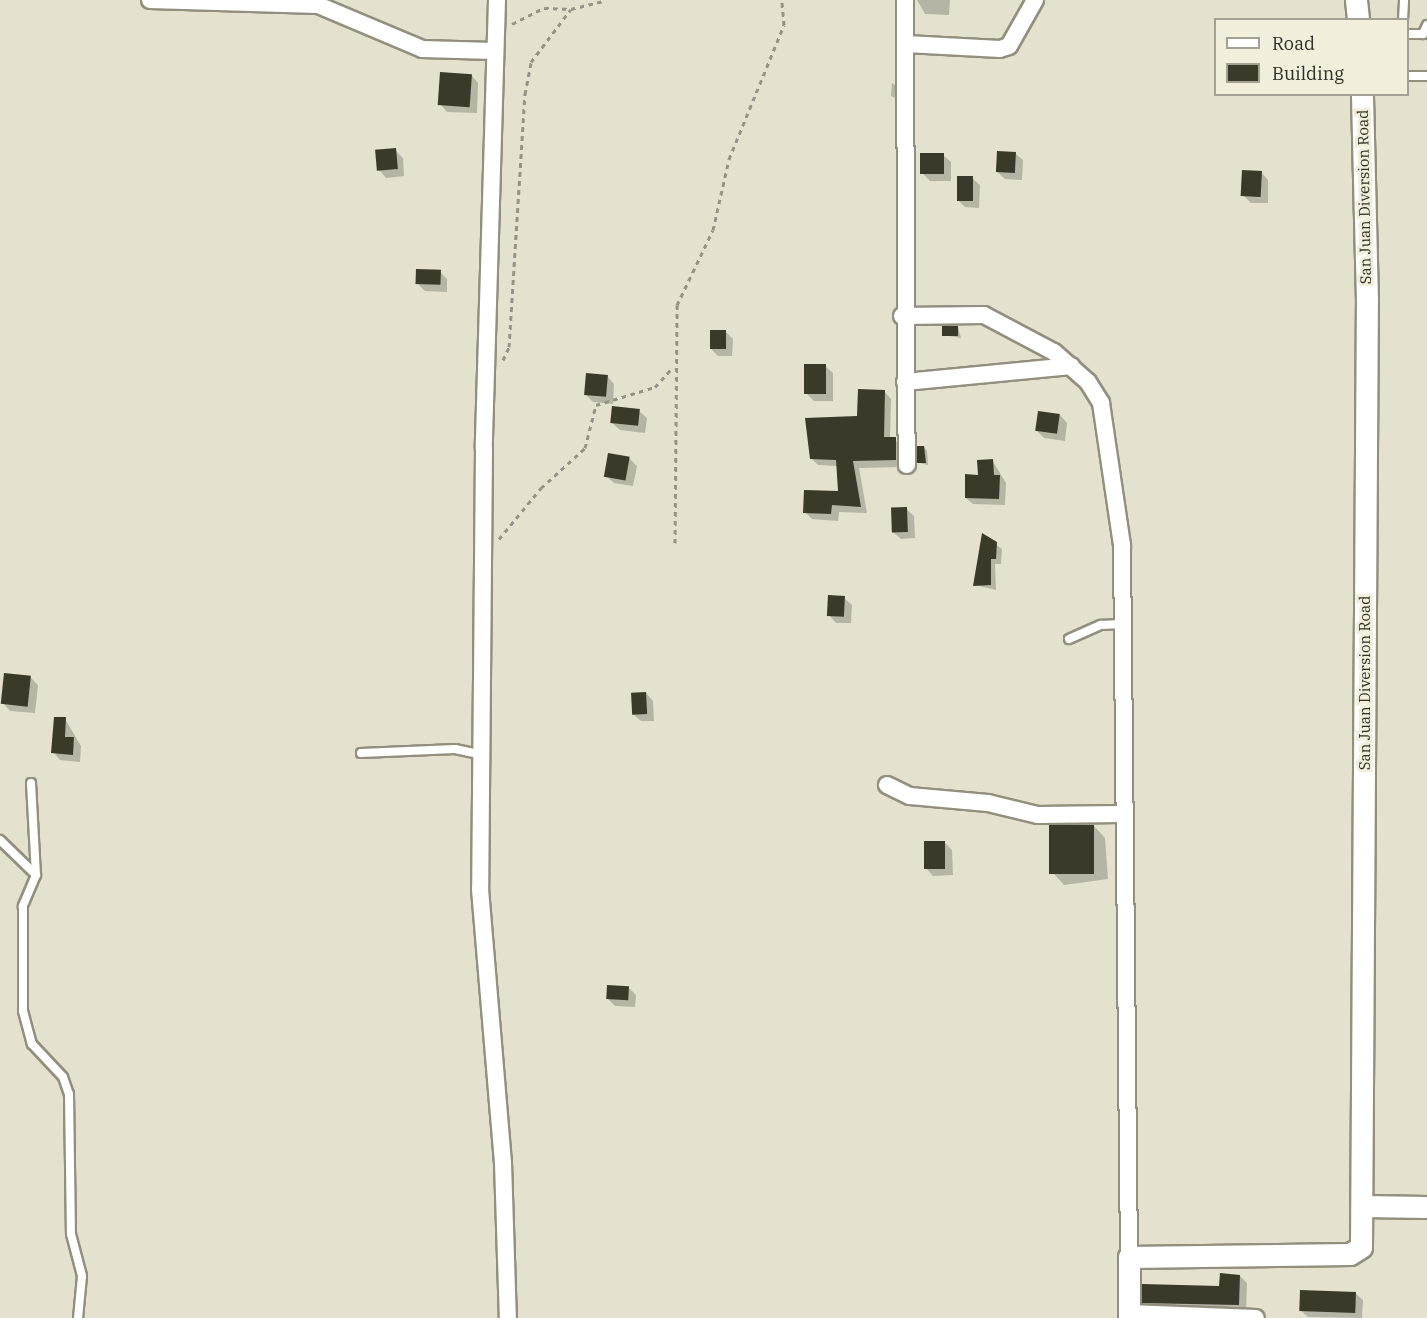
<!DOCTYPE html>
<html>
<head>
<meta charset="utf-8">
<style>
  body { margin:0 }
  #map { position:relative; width:1427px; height:1318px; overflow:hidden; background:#e4e1ce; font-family:"IBM Plex Serif",serif }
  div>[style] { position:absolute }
  .shadow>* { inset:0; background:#0003 }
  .building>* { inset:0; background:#3b3929; transform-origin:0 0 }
  .path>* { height:3px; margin-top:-1.5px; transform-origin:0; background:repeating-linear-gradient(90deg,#959385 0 4.5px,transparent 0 9px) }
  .roads { filter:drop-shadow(2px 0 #928f7e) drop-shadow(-2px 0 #928f7e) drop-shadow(0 2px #928f7e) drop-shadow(0 -2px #928f7e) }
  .service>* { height:8px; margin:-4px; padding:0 4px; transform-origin:4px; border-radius:4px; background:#fff }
  .minor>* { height:16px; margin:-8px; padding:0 8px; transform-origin:8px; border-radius:8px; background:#fff }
  .tertiary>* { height:21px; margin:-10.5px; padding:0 10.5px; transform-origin:10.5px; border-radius:10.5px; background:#fff }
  span { translate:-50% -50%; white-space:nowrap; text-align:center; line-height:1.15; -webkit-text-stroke:6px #f1eedb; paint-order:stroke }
  .street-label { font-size:15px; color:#2e2d26 }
  .legend { position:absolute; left:1214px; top:18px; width:195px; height:78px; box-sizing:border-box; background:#f1eedb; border:2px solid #a3a193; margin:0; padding:8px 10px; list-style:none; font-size:18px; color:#2e2d26 }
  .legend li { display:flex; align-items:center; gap:12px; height:30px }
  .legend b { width:30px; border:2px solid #a3a193 }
</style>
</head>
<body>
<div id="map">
  <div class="shadow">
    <div style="clip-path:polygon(917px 0,950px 0,949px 15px,925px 14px)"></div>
    <div style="clip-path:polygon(471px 75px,478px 83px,477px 113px,447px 112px,440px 104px)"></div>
    <div style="clip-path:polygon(892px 83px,898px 87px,898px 99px,891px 96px)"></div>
    <div style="clip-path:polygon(395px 150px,403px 158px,404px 176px,386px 178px,379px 170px)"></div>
    <div style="clip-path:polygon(1015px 153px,1023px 160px,1022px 180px,1005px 179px,997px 172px)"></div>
    <div style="clip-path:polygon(943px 155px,951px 162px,951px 181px,930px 181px,922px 173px)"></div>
    <div style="clip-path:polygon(1261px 172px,1268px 180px,1268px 203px,1251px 203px,1243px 195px)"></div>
    <div style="clip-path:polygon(972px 178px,980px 185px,979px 208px,965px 207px,958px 200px)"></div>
    <div style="clip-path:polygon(440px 272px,447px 279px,447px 292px,425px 291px,417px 283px)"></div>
    <div style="clip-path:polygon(958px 327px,961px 338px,944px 335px)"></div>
    <div style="clip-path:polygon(725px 331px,733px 339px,732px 356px,718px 356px,711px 349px)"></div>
    <div style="clip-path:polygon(825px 366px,833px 373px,833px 401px,814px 401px,806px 393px)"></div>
    <div style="clip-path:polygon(607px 376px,614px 384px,613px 404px,593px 402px,586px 395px)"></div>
    <div style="clip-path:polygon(884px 391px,891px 399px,890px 438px,903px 445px,903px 467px,859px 468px,867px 513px,839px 512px,838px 521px,812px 519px,805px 512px,839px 493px,838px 466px,818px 465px,811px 458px)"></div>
    <div style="clip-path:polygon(639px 411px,647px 418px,645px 433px,620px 430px,612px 423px)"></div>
    <div style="clip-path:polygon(1060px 415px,1067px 423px,1065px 441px,1044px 438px,1037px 431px)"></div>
    <div style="clip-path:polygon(924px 447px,927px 451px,928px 465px,919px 463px)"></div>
    <div style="clip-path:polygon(629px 458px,637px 466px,633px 486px,614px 483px,606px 476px)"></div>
    <div style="clip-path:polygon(992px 460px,1006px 483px,1005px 505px,973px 504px,966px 498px)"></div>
    <div style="clip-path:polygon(906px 509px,914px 516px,915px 538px,901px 539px,893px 532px)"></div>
    <div style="clip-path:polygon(983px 535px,1002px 549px,1001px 564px,995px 564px,996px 590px,975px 585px)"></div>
    <div style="clip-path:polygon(844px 598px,852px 605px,851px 623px,836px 623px,829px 615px)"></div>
    <div style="clip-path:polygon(30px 677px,38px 685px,35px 713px,10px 711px,3px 703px)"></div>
    <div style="clip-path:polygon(646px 693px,653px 701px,654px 721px,641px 721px,633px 714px)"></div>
    <div style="clip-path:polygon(65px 719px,81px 746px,80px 762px,60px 760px,53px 752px)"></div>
    <div style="clip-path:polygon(1094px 826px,1105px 838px,1108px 879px,1064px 885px,1053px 873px)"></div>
    <div style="clip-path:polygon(944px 842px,952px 850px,953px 875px,933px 876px,926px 868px)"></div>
    <div style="clip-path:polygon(629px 988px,636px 995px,635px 1007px,615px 1006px,608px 999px)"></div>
    <div style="clip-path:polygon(1240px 1276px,1247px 1283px,1246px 1312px,1151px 1310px,1143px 1302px,1220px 1287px)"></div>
    <div style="clip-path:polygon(1355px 1293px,1363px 1300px,1362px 1318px,1308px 1317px,1300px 1310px)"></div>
  </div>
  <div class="building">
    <div style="left:440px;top:72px;width:32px;height:33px;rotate:4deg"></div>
    <div style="left:396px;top:148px;width:21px;height:21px;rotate:85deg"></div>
    <div style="left:997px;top:151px;width:19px;height:21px;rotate:3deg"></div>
    <div style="left:920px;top:153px;width:24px;height:21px"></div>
    <div style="left:1242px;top:170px;width:20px;height:26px;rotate:3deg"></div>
    <div style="left:957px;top:176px;width:16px;height:25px"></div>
    <div style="left:416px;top:269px;width:25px;height:15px;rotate:2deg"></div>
    <div style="left:942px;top:326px;width:16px;height:10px"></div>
    <div style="left:710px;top:330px;width:16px;height:19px"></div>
    <div style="left:804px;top:364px;width:22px;height:30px"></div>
    <div style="left:586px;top:373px;width:22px;height:22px;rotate:5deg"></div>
    <div style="clip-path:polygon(858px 389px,885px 390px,884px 437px,896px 437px,896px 460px,853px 461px,861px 507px,832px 505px,831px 514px,803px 513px,804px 490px,838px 491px,836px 460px,810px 459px,805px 418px,857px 416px)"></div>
    <div style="left:612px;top:406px;width:28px;height:17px;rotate:6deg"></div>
    <div style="left:1038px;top:411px;width:22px;height:20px;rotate:8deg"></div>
    <div style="clip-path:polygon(917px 446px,924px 446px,926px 463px,917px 463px)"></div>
    <div style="left:608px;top:453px;width:22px;height:24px;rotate:10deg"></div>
    <div style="clip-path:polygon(993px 459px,994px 475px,1000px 475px,999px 499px,965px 498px,965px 474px,978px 475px,977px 460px)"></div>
    <div style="left:907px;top:507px;width:25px;height:16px;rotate:88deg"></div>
    <div style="clip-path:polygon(982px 533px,997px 542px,996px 559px,991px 559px,991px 585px,973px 586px)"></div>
    <div style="left:828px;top:595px;width:17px;height:21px;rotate:3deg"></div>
    <div style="left:4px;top:673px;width:27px;height:31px;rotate:6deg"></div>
    <div style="left:646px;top:692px;width:22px;height:15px;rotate:87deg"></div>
    <div style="clip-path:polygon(54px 717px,66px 717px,65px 737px,74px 737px,73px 755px,51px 753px)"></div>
    <div style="left:1049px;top:825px;width:45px;height:49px"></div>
    <div style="left:924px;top:841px;width:21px;height:28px"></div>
    <div style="left:607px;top:985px;width:22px;height:14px;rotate:3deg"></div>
    <div style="clip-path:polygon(1220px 1273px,1240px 1275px,1239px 1305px,1142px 1303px,1142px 1284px,1219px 1286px)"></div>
    <div style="left:1300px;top:1290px;width:56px;height:21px;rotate:2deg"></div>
  </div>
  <div class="path">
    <div style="left:512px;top:24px;width:36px;rotate:-27deg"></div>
    <div style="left:544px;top:8px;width:27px;rotate:2deg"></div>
    <div style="left:571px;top:9px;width:36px;rotate:-14deg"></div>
    <div style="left:503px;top:360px;width:14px;rotate:-65deg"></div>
    <div style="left:509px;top:347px;width:254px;rotate:-86.4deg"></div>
    <div style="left:525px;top:94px;width:33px;rotate:-79deg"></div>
    <div style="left:531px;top:62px;width:66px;rotate:-53deg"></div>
    <div style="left:499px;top:539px;width:66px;rotate:-50.5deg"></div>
    <div style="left:541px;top:488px;width:59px;rotate:-42.3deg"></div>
    <div style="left:585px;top:448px;width:44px;rotate:-75.7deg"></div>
    <div style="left:596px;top:405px;width:62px;rotate:-17deg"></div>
    <div style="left:655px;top:387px;width:25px;rotate:-48deg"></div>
    <div style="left:675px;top:543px;width:238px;rotate:-89.5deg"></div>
    <div style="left:677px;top:305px;width:83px;rotate:-64.4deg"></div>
    <div style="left:713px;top:230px;width:73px;rotate:-77.3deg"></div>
    <div style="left:729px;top:159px;width:145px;rotate:-67.7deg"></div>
    <div style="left:784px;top:25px;width:25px;rotate:-95deg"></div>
  </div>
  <div class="roads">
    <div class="service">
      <div style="left:1403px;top:20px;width:20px;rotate:-87deg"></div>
      <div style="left:1408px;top:34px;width:15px"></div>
      <div style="left:1423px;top:34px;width:10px;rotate:-66deg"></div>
      <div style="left:1408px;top:76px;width:19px"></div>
      <div style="left:1069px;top:639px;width:35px;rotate:-24deg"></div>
      <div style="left:1101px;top:625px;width:20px;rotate:-3deg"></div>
      <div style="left:361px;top:753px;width:94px;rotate:-2.4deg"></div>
      <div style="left:455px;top:749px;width:29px;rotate:12deg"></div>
      <div style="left:31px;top:783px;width:92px;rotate:86.9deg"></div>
      <div style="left:36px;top:875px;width:34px;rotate:113deg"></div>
      <div style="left:23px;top:906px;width:105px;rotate:90deg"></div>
      <div style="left:23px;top:1011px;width:34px;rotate:75deg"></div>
      <div style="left:32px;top:1044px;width:45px;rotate:46.8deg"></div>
      <div style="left:63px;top:1077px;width:18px;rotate:71deg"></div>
      <div style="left:69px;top:1094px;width:140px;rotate:89.2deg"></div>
      <div style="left:71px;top:1234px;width:43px;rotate:75.3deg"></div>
      <div style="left:82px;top:1276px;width:42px;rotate:95.4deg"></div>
      <div style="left:0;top:840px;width:50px;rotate:44.2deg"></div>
    </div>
    <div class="minor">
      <div style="left:150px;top:0;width:168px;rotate:1.7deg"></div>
      <div style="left:318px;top:5px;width:113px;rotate:22.9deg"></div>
      <div style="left:422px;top:49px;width:72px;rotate:1.6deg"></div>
      <div style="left:497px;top:0;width:449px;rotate:91.7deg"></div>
      <div style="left:484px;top:449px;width:440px;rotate:90.5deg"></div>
      <div style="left:480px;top:889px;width:275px;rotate:85.2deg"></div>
      <div style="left:503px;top:1163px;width:155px;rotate:88.2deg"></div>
      <div style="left:905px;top:0;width:465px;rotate:89.8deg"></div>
      <div style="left:906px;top:44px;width:94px;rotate:3deg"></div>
      <div style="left:1000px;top:49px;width:9px;rotate:-18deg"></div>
      <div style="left:1009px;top:46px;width:53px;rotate:-60.5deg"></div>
      <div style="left:902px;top:316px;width:82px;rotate:-0.7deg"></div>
      <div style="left:984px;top:315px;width:79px;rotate:27.9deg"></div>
      <div style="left:1054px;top:352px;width:45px;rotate:41.4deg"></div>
      <div style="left:1088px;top:382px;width:25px;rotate:58deg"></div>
      <div style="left:1101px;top:403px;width:144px;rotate:81.6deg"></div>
      <div style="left:1122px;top:545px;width:712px;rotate:89.44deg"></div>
      <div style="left:905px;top:382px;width:167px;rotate:-5.5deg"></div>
      <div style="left:887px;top:785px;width:25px;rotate:26deg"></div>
      <div style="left:910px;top:796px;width:78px;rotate:5.1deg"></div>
      <div style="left:988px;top:803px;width:51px;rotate:13.5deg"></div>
      <div style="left:1038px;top:815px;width:83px;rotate:-0.7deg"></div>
      <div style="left:1129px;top:1313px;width:127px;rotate:2.3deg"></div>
    </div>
    <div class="tertiary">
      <div style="left:1356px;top:0;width:20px;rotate:84deg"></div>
      <div style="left:1362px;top:1206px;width:65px;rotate:0.9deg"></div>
      <div style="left:1129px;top:1318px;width:61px;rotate:-90deg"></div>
      <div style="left:1129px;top:1257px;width:221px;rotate:-0.8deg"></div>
      <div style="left:1350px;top:1254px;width:13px;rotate:-32deg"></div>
      <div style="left:1361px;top:1247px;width:946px;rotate:-89.64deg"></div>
      <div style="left:1367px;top:301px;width:207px;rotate:-91.4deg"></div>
    </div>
  </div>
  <div class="street-label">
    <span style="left:1364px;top:197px;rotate:-91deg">San Juan Diversion Road</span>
    <span style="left:1365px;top:683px;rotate:-90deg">San Juan Diversion Road</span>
  </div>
  <ul class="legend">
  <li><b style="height:8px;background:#fff"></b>Road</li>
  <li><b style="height:16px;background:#3b3929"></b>Building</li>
  </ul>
</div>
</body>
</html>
